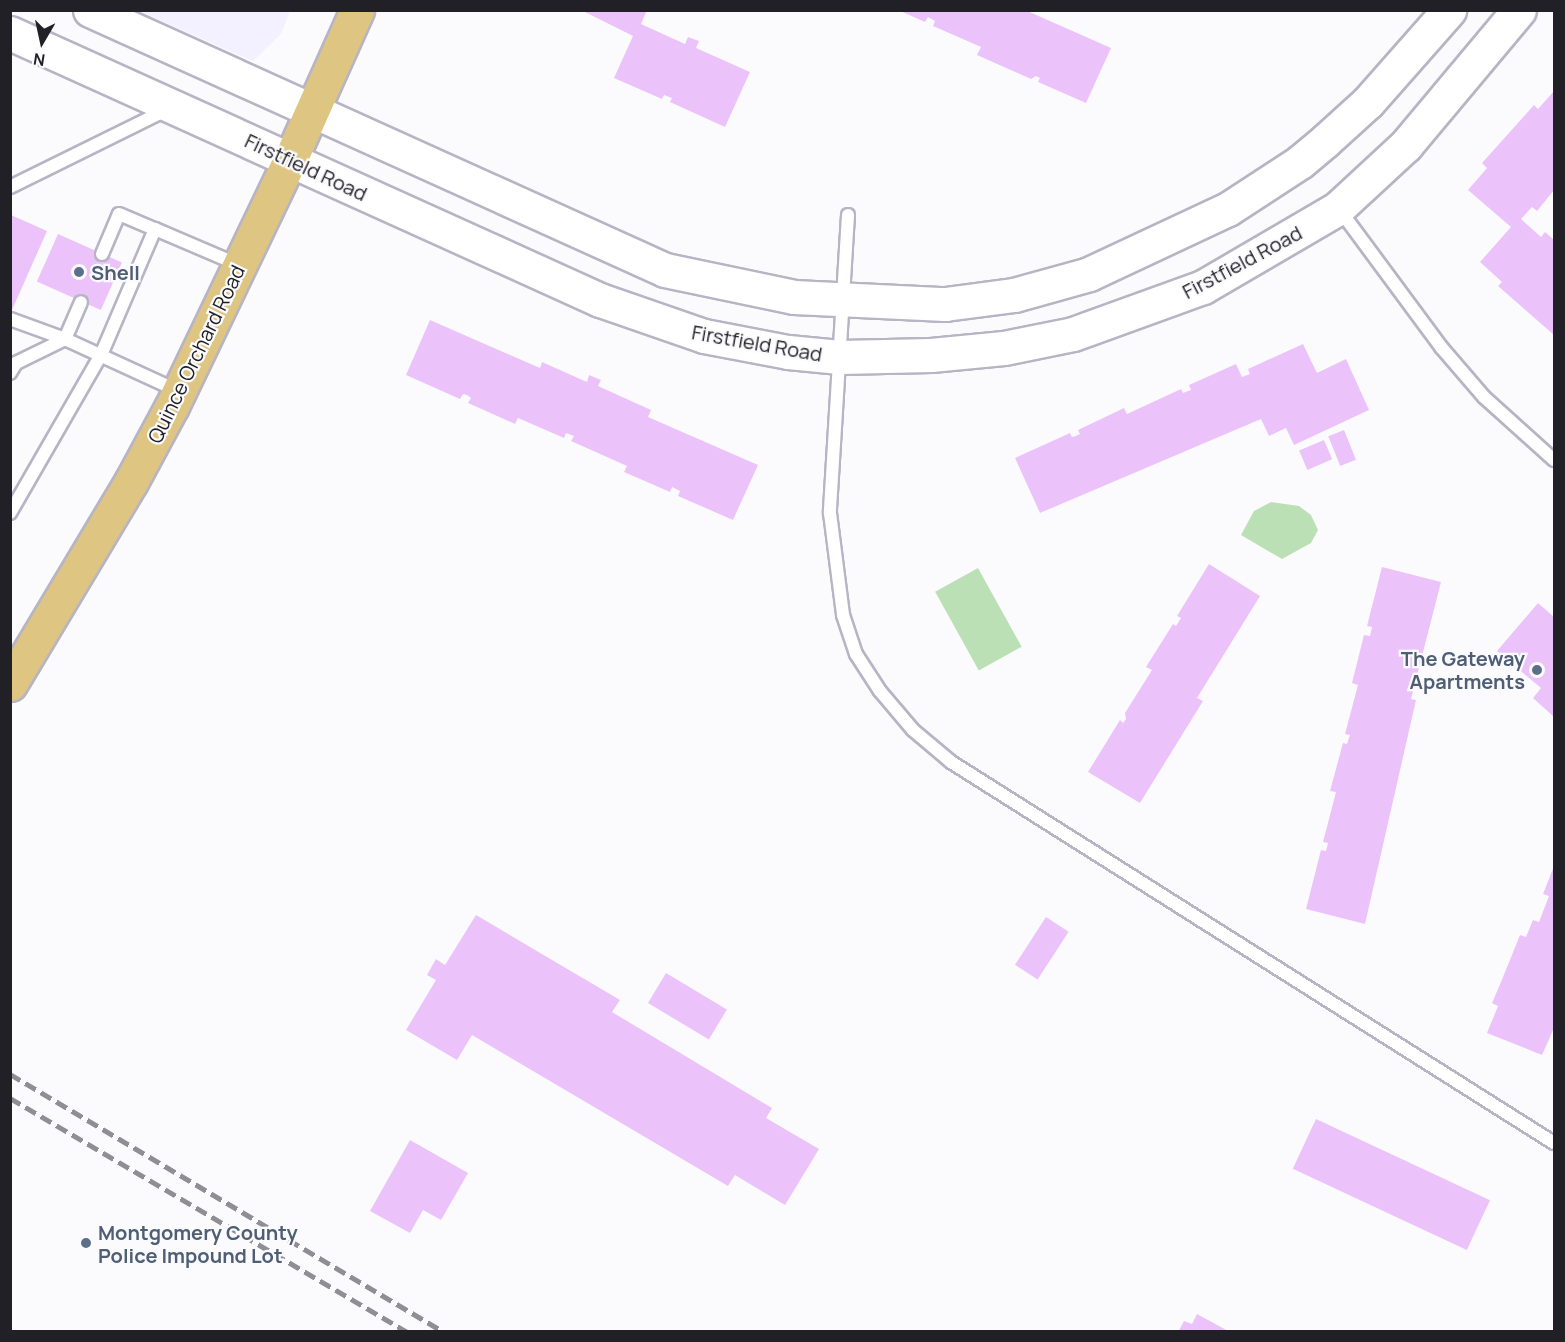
<!DOCTYPE html>
<html>
<head>
<meta charset="utf-8">
<style>
  body { margin:0 }
  #map { position:relative; width:1565px; height:1342px; overflow:hidden; background:#fbfbfe; font-family:Manrope,sans-serif }
  div>[style] { position:absolute }
  .built>* { inset:0; background:#f3f0ff }
  .green>* { inset:0; background:#bce0b5; transform-origin:0 0 }
  .building>* { inset:0; background:#ebc3fa; transform-origin:0 0 }
  .roads { filter:drop-shadow(2px 0 #b7b4c4) drop-shadow(-2px 0 #b7b4c4) drop-shadow(0 2px #b7b4c4) drop-shadow(0 -2px #b7b4c4) }
  .lane>* { height:12px; margin:-6px; padding:0 6px; transform-origin:6px; border-radius:6px; background:#fff }
  .secondary>* { height:33px; margin:-16.5px; padding:0 16.5px; transform-origin:16.5px; border-radius:16.5px; background:#fff }
  .primary>* { height:33px; margin:-16.5px; padding:0 16.5px; transform-origin:16.5px; border-radius:16.5px; background:#dfc582 }
  .rail>* { height:4.5px; margin-top:-2.25px; transform-origin:0; background:repeating-linear-gradient(90deg,#8f8f93 0 12px,transparent 0 18px) }
  .dots>* { width:16px; height:16px; translate:-50% -50%; box-sizing:border-box; border:3px solid #fbfbfe; border-radius:50% }
  span { translate:-50% -50%; white-space:nowrap; text-align:center; line-height:1.15; -webkit-text-stroke:4.5px #fbfbfe; paint-order:stroke }
  .street-label { font-size:20px; color:#212026 }
  .service-label { font-size:20px; color:#4e5e75; font-weight:700 }
  .left { translate:0 -50%; text-align:left }
  .right { translate:-100% -50%; text-align:right }
  .frame { position:absolute; inset:0; border:12px solid #212026; pointer-events:none }
  .north { position:absolute; left:12px; top:12px; width:60px; height:60px; -webkit-text-stroke:4px #fbfbfe; paint-order:stroke; rotate:189deg; font-size:16px; font-weight:700; line-height:24px; text-align:center; color:#212026 }
  .north::after { content:''; display:block; margin:auto; width:21px; height:27px; background:#212026; clip-path:polygon(50% 0,100% 100%,50% 72%,0 100%) }
</style>
</head>
<body>
<div id="map">
  <div class="built">
    <div style="clip-path:polygon(139px 11px,290px 11px,281px 34px,253px 61px)"></div>
  </div>
  <div class="green">
    <div style="clip-path:polygon(1271px 502px,1299px 506px,1311px 515px,1318px 530px,1311px 543px,1282px 559px,1241px 535px,1254px 511px)"></div>
    <div style="left:978px;top:568px;width:90px;height:49px;rotate:61deg"></div>
  </div>
  <div class="building">
    <div style="clip-path:polygon(581px 10px,647px 10px,641px 24px,685px 44px,688px 37px,699px 41px,696px 48px,750px 72px,725px 127px,670px 102px,672px 98px,664px 95px,662px 99px,614px 78px,633px 36px)"></div>
    <div style="clip-path:polygon(898px 10px,1025px 10px,1111px 48px,1086px 103px,1038px 82px,1040px 78px,1036px 76px,1031px 79px,977px 55px,981px 47px,933px 26px,935px 21px,928px 17px,925px 22px)"></div>
    <div style="clip-path:polygon(1554px 91px,1554px 190px,1537px 211px,1532px 207px,1521px 219px,1541px 237px,1545px 232px,1554px 240px,1554px 335px,1498px 286px,1502px 282px,1480px 262px,1511px 227px,1468px 190px,1487px 168px,1482px 163px,1534px 105px,1538px 109px)"></div>
    <div style="clip-path:polygon(11px 215px,47px 231px,12px 310px,10px 309px)"></div>
    <div style="left:58px;top:234px;width:70px;height:52px;rotate:24deg"></div>
    <div style="clip-path:polygon(430px 320px,540px 368px,542px 362px,587px 382px,589px 375px,601px 380px,598px 386px,651px 410px,648px 417px,758px 465px,733px 520px,678px 496px,680px 491px,672px 487px,670px 492px,624px 472px,627px 466px,571px 441px,574px 436px,566px 433px,564px 438px,518px 418px,515px 424px,468px 403px,471px 398px,467px 395px,463px 394px,460px 399px,406px 375px)"></div>
    <div style="clip-path:polygon(1303px 344px,1317px 373px,1346px 359px,1369px 410px,1294px 445px,1286px 428px,1269px 436px,1261px 419px,1040px 513px,1015px 458px,1070px 433px,1072px 437px,1076px 436px,1080px 434px,1078px 430px,1124px 408px,1127px 414px,1181px 389px,1183px 393px,1191px 390px,1189px 385px,1236px 364px,1242px 377px,1250px 374px,1248px 369px)"></div>
    <div style="left:1344px;top:430px;width:32px;height:17px;rotate:68deg"></div>
    <div style="left:1324px;top:440px;width:21px;height:27px;rotate:67deg"></div>
    <div style="clip-path:polygon(1209px 564px,1260px 596px,1197px 698px,1203px 701px,1140px 803px,1088px 772px,1120px 720px,1123px 723px,1126px 719px,1125px 713px,1152px 670px,1146px 667px,1173px 624px,1176px 626px,1181px 618px,1177px 616px)"></div>
    <div style="clip-path:polygon(1382px 567px,1441px 582px,1411px 699px,1416px 700px,1365px 924px,1306px 909px,1321px 850px,1326px 851px,1328px 843px,1323px 842px,1336px 792px,1330px 791px,1343px 743px,1347px 744px,1350px 735px,1345px 734px,1358px 685px,1352px 683px,1364px 635px,1370px 636px,1372px 627px,1367px 626px)"></div>
    <div style="clip-path:polygon(1538px 603px,1554px 617px,1554px 717px,1533px 698px,1541px 688px,1497px 651px)"></div>
    <div style="clip-path:polygon(1554px 866px,1554px 1028px,1542px 1055px,1487px 1033px,1498px 1006px,1492px 1003px,1501px 982px,1520px 935px,1526px 937px,1533px 920px,1539px 922px,1549px 896px,1543px 894px)"></div>
    <div style="clip-path:polygon(476px 915px,620px 1000px,612px 1012px,772px 1108px,766px 1118px,819px 1149px,785px 1205px,735px 1175px,728px 1186px,472px 1035px,457px 1060px,406px 1030px,436px 980px,427px 975px,436px 959px,445px 965px)"></div>
    <div style="left:1046px;top:917px;width:27px;height:57px;rotate:33deg"></div>
    <div style="left:666px;top:973px;width:71px;height:35px;rotate:31deg"></div>
    <div style="left:1316px;top:1119px;width:192px;height:55px;rotate:25deg"></div>
    <div style="clip-path:polygon(410px 1140px,468px 1173px,441px 1220px,423px 1210px,410px 1233px,370px 1211px)"></div>
    <div style="clip-path:polygon(1197px 1314px,1230px 1332px,1178px 1332px,1184px 1321px,1192px 1324px)"></div>
  </div>
  <div class="roads">
    <div class="lane">
      <div style="left:10px;top:187px;width:176px;rotate:-26.3deg"></div>
      <div style="left:1339px;top:209px;width:172px;rotate:53.5deg"></div>
      <div style="left:1441px;top:347px;width:66px;rotate:49.3deg"></div>
      <div style="left:1484px;top:397px;width:94px;rotate:42deg"></div>
      <div style="left:848px;top:215px;width:299px;rotate:93.5deg"></div>
      <div style="left:830px;top:513px;width:103px;rotate:82.7deg"></div>
      <div style="left:843px;top:615px;width:41px;rotate:71.6deg"></div>
      <div style="left:856px;top:654px;width:44px;rotate:57deg"></div>
      <div style="left:880px;top:691px;width:51px;rotate:49.8deg"></div>
      <div style="left:913px;top:730px;width:50px;rotate:40.1deg"></div>
      <div style="left:951px;top:762px;width:713px;rotate:32.29deg"></div>
      <div style="left:102px;top:254px;width:43px;rotate:-67deg"></div>
      <div style="left:119px;top:214px;width:39px;rotate:23deg"></div>
      <div style="left:10px;top:319px;width:59px;rotate:20deg"></div>
      <div style="left:65px;top:339px;width:124px;rotate:24.7deg"></div>
      <div style="left:10px;top:373px;width:12px;rotate:-59deg"></div>
      <div style="left:16px;top:363px;width:55px;rotate:-26.1deg"></div>
      <div style="left:65px;top:339px;width:40px;rotate:-66.6deg"></div>
      <div style="left:10px;top:513px;width:182px;rotate:-60.1deg"></div>
      <div style="left:101px;top:355px;width:137px;rotate:-66.8deg"></div>
      <div style="left:155px;top:229px;width:91px;rotate:23.2deg"></div>
    </div>
    <div class="secondary">
      <div style="left:90px;top:10px;width:631px;rotate:24.33deg"></div>
      <div style="left:665px;top:270px;width:132px;rotate:11.8deg"></div>
      <div style="left:794px;top:297px;width:151px;rotate:2.7deg"></div>
      <div style="left:945px;top:304px;width:70px;rotate:-7.4deg"></div>
      <div style="left:1014px;top:295px;width:78px;rotate:-15.6deg"></div>
      <div style="left:1089px;top:274px;width:153px;rotate:-25.1deg"></div>
      <div style="left:1228px;top:209px;width:86px;rotate:-33.1deg"></div>
      <div style="left:1300px;top:162px;width:33px;rotate:-40deg"></div>
      <div style="left:1325px;top:141px;width:58px;rotate:-42.2deg"></div>
      <div style="left:1368px;top:102px;width:123px;rotate:-48.6deg"></div>
      <div style="left:10px;top:33px;width:648px;rotate:24.35deg"></div>
      <div style="left:600px;top:300px;width:110px;rotate:19.1deg"></div>
      <div style="left:704px;top:336px;width:86px;rotate:10.8deg"></div>
      <div style="left:788px;top:352px;width:52px;rotate:5.5deg"></div>
      <div style="left:840px;top:357px;width:91px;rotate:-1.3deg"></div>
      <div style="left:931px;top:355px;width:73px;rotate:-5.5deg"></div>
      <div style="left:1004px;top:348px;width:70px;rotate:-11.5deg"></div>
      <div style="left:1073px;top:334px;width:138px;rotate:-19.9deg"></div>
      <div style="left:1203px;top:287px;width:156px;rotate:-30.3deg"></div>
      <div style="left:1338px;top:208px;width:93px;rotate:-42.8deg"></div>
      <div style="left:1406px;top:145px;width:176px;rotate:-50.1deg"></div>
    </div>
    <div class="primary">
      <div style="left:10px;top:684px;width:235px;rotate:-59.1deg"></div>
      <div style="left:131px;top:482px;width:86px;rotate:-61.7deg"></div>
      <div style="left:172px;top:406px;width:273px;rotate:-64.4deg"></div>
      <div style="left:290px;top:160px;width:164px;rotate:-65.9deg"></div>
    </div>
  </div>
  <div class="rail">
    <div style="left:10px;top:1074px;width:505px;rotate:30.73deg"></div>
    <div style="left:10px;top:1098px;width:461px;rotate:30.5deg"></div>
  </div>
  <div class="dots">
    <div style="left:79px;top:272px;background:#5c6f8a"></div>
    <div style="left:1537px;top:670px;background:#5c6f8a"></div>
    <div style="left:86px;top:1243px;background:#5c6f8a"></div>
  </div>
  <div class="street-label">
    <span style="left:306px;top:167px;rotate:25deg">Firstfield Road</span>
    <span style="left:1242px;top:262px;rotate:-28deg">Firstfield Road</span>
    <span style="left:757px;top:343px;rotate:10deg">Firstfield Road</span>
    <span style="left:196px;top:354px;rotate:-64deg">Quince Orchard Road</span>
  </div>
  <div class="service-label">
    <span class="left" style="left:91px;top:272px">Shell</span>
    <span class="right" style="left:1525px;top:670px">The Gateway<br>Apartments</span>
    <span class="left" style="left:98px;top:1244px">Montgomery County<br>Police Impound Lot</span>
  </div>
  <div class="frame"></div>
  <div class="north">N</div>
</div>
</body>
</html>
